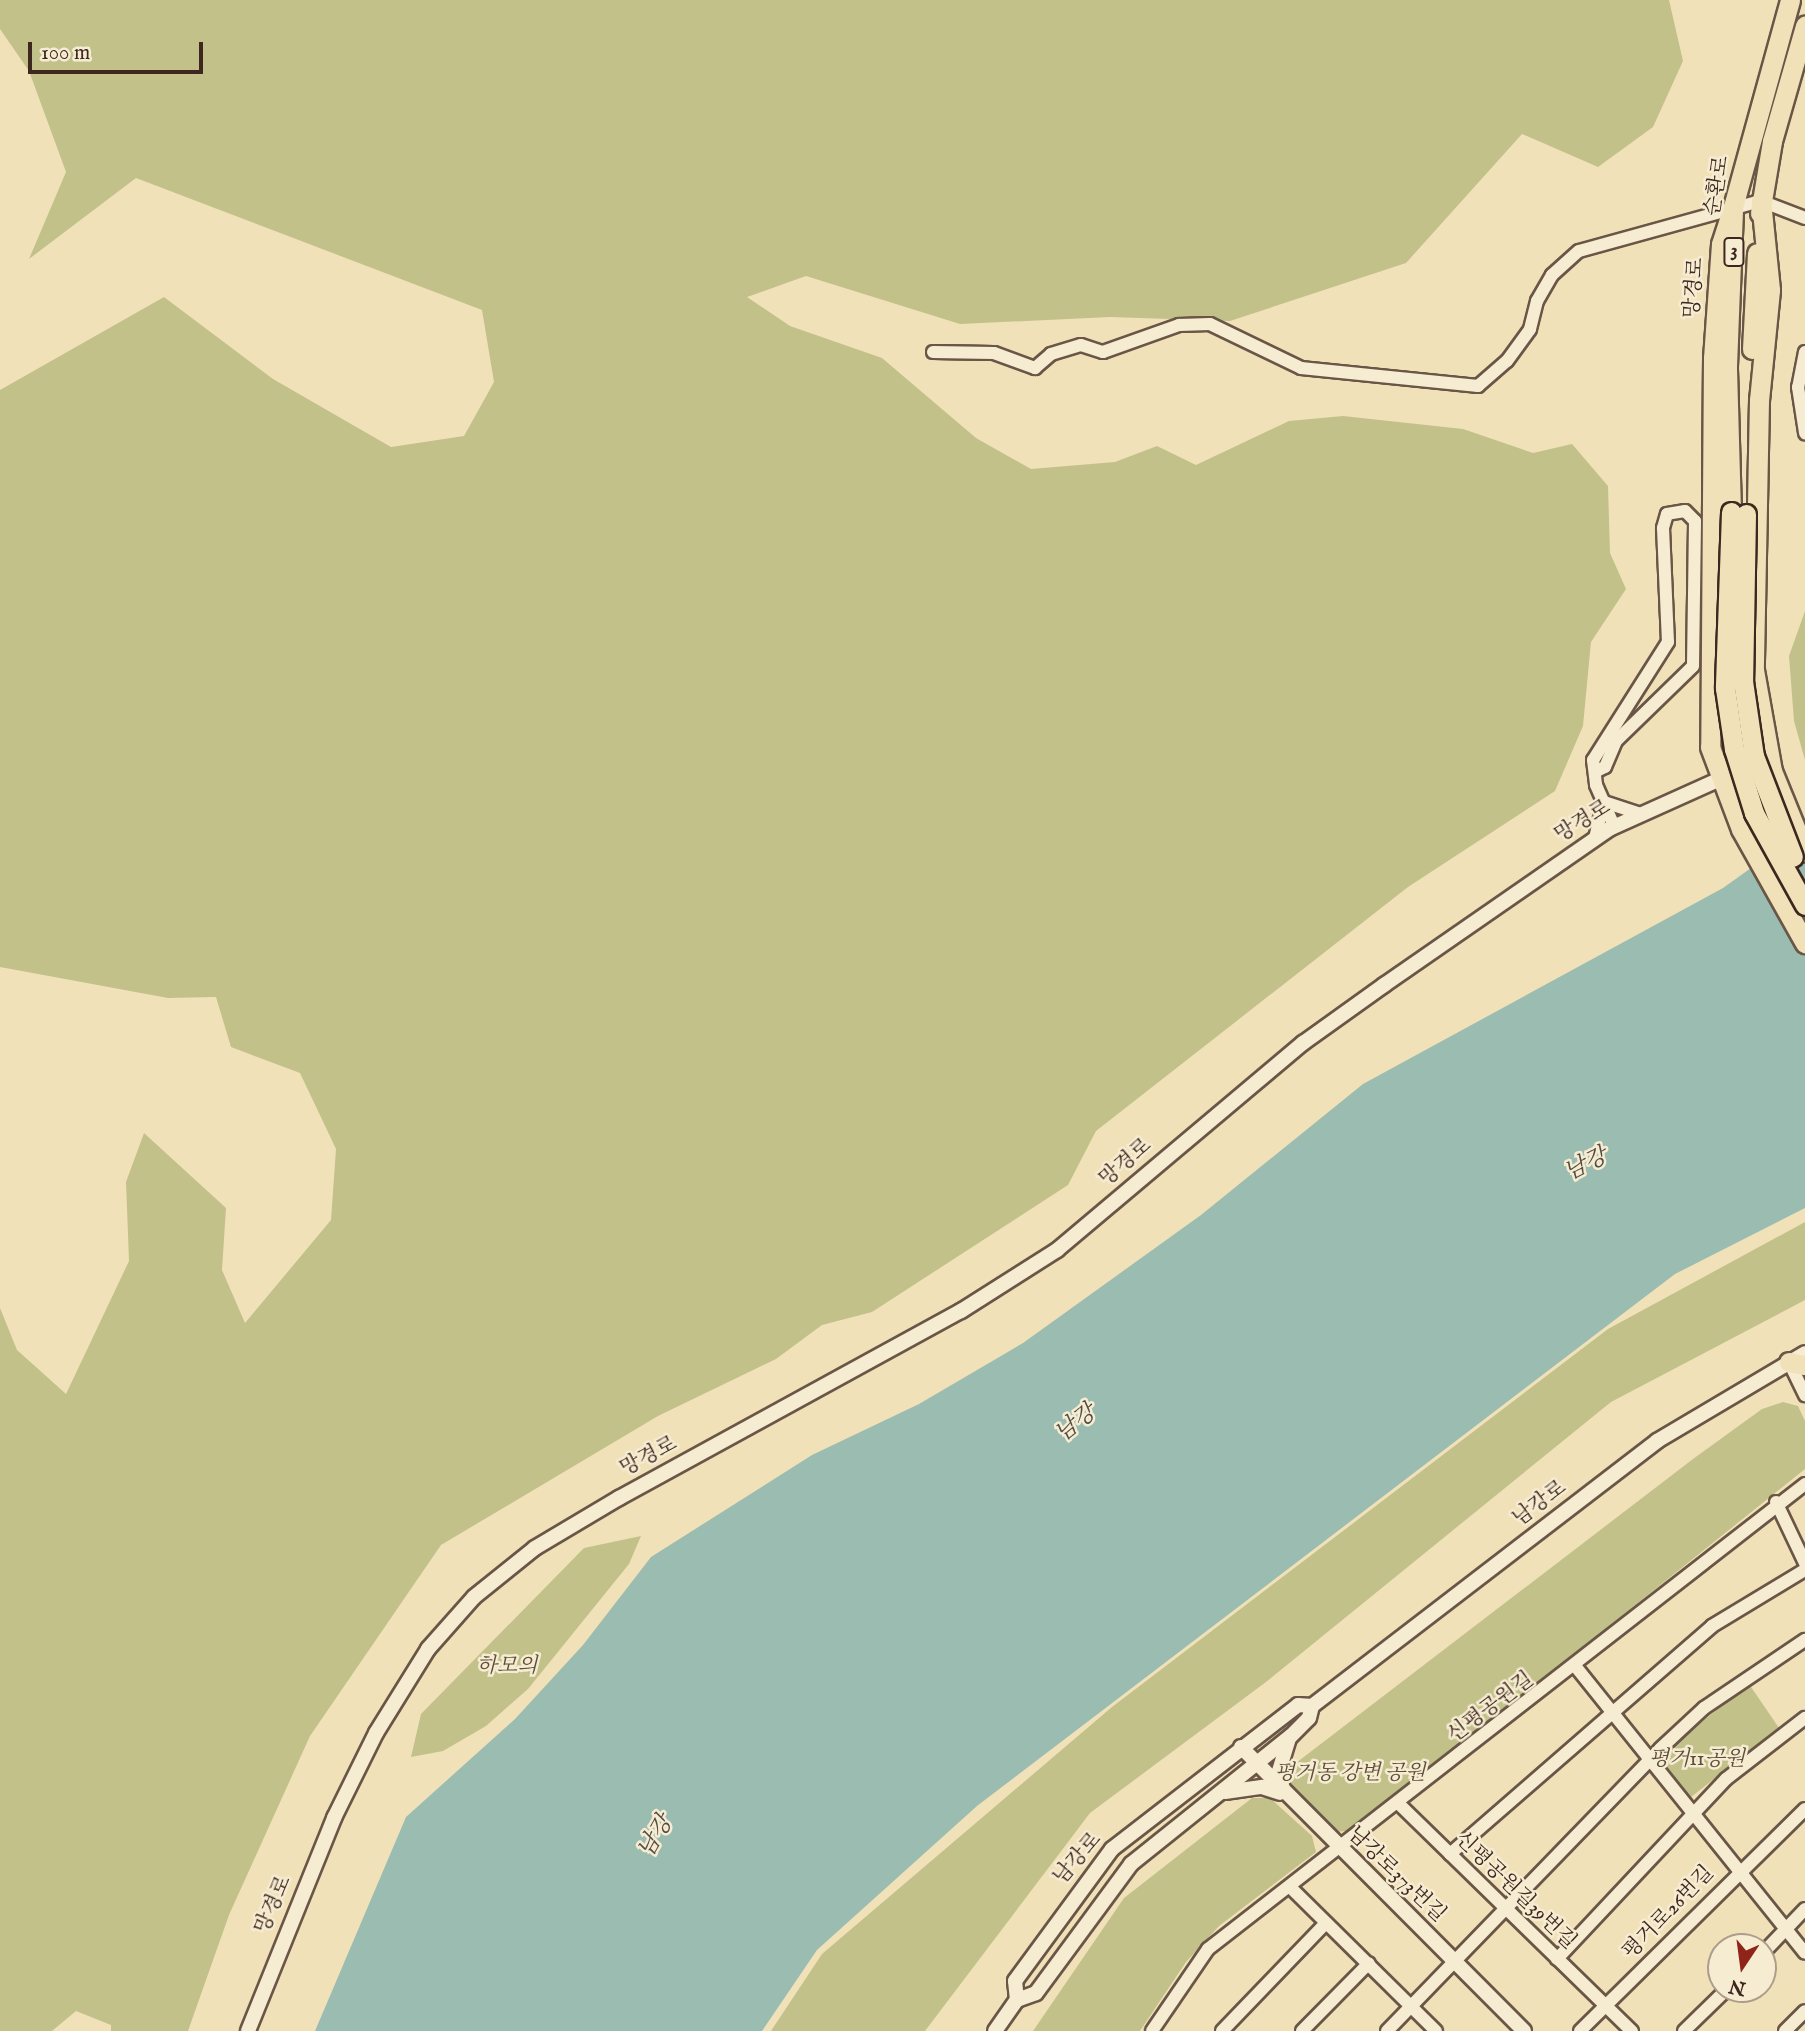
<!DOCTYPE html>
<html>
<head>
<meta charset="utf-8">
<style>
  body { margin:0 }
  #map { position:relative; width:1805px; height:2031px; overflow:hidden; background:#f1e1b9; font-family:"IM FELL English","Noto Serif KR",serif }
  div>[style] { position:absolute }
  .green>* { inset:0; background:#c2c18a }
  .water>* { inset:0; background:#9bbdb1 }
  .roads { filter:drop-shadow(2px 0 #6a5646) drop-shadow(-2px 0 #6a5646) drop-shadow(0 2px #6a5646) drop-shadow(0 -2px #6a5646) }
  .minor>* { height:12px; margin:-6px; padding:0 6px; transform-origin:6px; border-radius:6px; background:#f6ecd2 }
  .tertiary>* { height:14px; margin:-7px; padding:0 7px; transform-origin:7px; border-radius:7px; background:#f6ecd2 }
  .primary>* { height:19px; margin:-9.5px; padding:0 9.5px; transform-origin:9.5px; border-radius:9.5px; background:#f1e1b9 }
  .bridges { filter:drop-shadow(2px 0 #3d271f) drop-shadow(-2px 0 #3d271f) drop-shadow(0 2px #3d271f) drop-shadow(0 -2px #3d271f) }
  .primary-bridge>* { height:19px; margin:-9.5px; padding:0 9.5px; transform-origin:9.5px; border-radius:9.5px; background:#f1e1b9 }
  span { translate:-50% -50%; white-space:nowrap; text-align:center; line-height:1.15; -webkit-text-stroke:5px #f6ecd2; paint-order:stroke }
  .shield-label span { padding:2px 5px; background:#f6ecd2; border:2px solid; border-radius:5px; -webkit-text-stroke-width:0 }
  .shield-label { font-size:19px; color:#3d271f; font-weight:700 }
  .street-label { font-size:21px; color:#3d271f }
  .park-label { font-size:21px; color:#5e4e3a; font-style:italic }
  .water-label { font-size:23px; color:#544c44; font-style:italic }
  .north { position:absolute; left:1707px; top:1933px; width:70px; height:70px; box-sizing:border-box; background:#f6ecd2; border:2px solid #ac9d8a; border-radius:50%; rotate:193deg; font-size:19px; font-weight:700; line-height:28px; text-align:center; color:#3d271f }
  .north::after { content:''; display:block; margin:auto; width:24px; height:32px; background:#8f2418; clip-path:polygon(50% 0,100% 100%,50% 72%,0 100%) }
  .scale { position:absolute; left:28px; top:42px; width:175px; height:32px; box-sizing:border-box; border:4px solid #3d271f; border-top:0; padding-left:9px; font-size:21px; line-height:24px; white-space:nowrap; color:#3d271f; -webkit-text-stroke:5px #f6ecd2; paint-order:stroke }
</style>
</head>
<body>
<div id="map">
  <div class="green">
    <div style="clip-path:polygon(0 0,1669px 0,1683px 61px,1653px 127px,1598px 167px,1522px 134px,1406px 263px,1230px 321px,1110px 317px,960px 324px,806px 276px,747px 297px,790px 326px,882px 358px,976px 438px,1031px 469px,1115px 462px,1157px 446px,1196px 465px,1289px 421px,1343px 416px,1463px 429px,1533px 453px,1572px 444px,1608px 486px,1610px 553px,1626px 589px,1591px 642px,1583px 726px,1555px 791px,1408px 887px,1096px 1131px,1068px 1185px,872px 1312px,822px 1325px,776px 1359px,658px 1416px,441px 1545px,310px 1736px,229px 1915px,188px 2031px,111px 2031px,111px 2025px,76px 2011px,52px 2031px,0 2031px,0 1308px,17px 1350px,66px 1394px,129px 1261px,126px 1182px,144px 1133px,226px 1208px,222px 1270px,245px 1323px,331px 1220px,336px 1149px,300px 1073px,231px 1047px,216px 997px,168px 998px,0 967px,0 390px,164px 297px,273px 379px,391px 447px,464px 436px,494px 382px,482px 310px,136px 178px,29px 259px,66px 172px,29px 71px,0 29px)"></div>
    <div style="clip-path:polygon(1805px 611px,1805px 760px,1794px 721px,1789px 656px)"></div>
    <div style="clip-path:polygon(1805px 1222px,1805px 1300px,1611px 1402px,1266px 1682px,1090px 1813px,925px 2031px,771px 2031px,822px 1954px,1112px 1707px,1608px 1329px)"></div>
    <div style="clip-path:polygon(1783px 1402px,1798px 1406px,1805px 1421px,1805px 1469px,1568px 1659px,1347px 1831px,1333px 1832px,1290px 1786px,1292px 1766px,1693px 1459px,1762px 1409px)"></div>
    <div style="clip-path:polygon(641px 1536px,629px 1564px,528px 1689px,486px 1726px,443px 1751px,411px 1757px,421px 1714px,584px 1548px)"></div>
    <div style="clip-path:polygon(1749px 1684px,1779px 1728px,1691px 1797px,1661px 1761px,1663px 1753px)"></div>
    <div style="clip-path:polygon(1252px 1798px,1270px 1798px,1312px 1836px,1316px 1852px,1219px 1926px,1186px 1962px,1140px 2031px,1033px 2031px,1124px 1898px)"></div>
  </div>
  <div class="water">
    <div style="clip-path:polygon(1805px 841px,1805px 1208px,1675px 1274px,977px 1806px,817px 1950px,762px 2031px,315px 2031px,406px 1817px,515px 1719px,583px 1645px,651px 1557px,812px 1455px,919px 1404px,1023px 1343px,1201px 1215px,1363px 1084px,1723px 888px,1765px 858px)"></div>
  </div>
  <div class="roads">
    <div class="minor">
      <div style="left:933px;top:352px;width:61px;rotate:0.9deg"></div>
      <div style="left:994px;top:353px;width:44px;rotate:20.1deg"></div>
      <div style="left:1035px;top:368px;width:21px;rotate:-41deg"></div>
      <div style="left:1051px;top:354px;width:31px;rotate:-17deg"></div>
      <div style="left:1081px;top:345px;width:23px;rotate:18deg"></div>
      <div style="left:1103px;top:352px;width:81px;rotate:-19.6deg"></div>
      <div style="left:1179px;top:325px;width:31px;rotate:-2deg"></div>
      <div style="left:1210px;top:324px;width:101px;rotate:25.8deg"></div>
      <div style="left:1301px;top:368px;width:178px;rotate:5.8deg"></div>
      <div style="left:1478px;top:386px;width:38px;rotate:-41deg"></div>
      <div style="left:1507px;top:361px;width:39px;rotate:-54deg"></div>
      <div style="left:1530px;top:329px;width:29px;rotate:-76deg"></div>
      <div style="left:1537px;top:301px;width:30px;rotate:-60deg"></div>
      <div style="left:1552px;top:275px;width:36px;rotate:-42deg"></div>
      <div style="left:1579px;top:251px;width:189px;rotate:-15.4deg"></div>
      <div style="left:1761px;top:201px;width:47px;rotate:21.1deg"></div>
      <div style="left:1805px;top:352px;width:36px;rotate:101deg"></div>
      <div style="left:1798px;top:387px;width:47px;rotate:81.3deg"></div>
      <div style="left:1595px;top:772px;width:11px;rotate:-27deg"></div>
      <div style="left:1605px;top:767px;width:28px;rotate:-67deg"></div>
      <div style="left:1616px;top:741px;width:107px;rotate:-44.2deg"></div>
      <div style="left:1693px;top:666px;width:145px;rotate:-89.2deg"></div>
      <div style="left:1695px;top:521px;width:14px;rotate:-135deg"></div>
      <div style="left:1685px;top:511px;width:18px;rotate:171deg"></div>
      <div style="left:1667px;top:514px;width:15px;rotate:106deg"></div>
      <div style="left:1663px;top:528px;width:114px;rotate:87.5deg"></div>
      <div style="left:1668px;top:642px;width:140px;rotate:122.4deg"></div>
      <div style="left:1593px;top:760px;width:25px;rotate:83deg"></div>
      <div style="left:1596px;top:785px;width:45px;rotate:66.3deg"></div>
      <div style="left:1595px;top:838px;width:37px;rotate:-76deg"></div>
      <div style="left:1604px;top:802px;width:40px;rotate:18deg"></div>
      <div style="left:1789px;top:1362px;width:37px;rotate:64deg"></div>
      <div style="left:1776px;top:1502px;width:68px;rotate:64.6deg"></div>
      <div style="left:1576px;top:1667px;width:366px;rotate:51.3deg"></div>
      <div style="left:1398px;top:1803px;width:327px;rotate:44.3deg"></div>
      <div style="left:1450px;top:1854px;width:347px;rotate:-41deg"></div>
      <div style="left:1712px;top:1626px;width:109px;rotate:-31.1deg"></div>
      <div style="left:1290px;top:1887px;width:205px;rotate:44.6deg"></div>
      <div style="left:1763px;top:1953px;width:61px;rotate:-46.3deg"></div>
      <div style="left:1557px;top:1959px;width:247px;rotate:-46.8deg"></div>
      <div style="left:1726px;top:1779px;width:100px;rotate:-37.7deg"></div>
      <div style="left:1152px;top:2031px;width:99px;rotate:-55.7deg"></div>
      <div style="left:1208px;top:1949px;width:757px;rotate:-37.91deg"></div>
      <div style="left:1222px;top:2031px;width:150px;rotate:-46.1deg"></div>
      <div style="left:1302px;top:2031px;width:95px;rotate:-45.4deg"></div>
      <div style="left:1387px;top:2031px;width:392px;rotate:-45.9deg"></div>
      <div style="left:1660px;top:1749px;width:60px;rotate:-43deg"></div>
      <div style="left:1704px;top:1708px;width:122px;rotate:-34deg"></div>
      <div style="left:1580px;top:2031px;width:316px;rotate:-44.6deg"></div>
      <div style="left:1684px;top:2031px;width:60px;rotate:-44.3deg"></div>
      <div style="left:1785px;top:2031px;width:28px;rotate:-45deg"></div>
    </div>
    <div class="tertiary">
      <div style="left:1241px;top:1747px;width:401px;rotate:45.1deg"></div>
      <div style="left:1283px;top:1790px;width:19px;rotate:-102deg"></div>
      <div style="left:1279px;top:1771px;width:34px;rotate:-73deg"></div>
      <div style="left:1225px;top:1792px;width:37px;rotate:-8deg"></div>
      <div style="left:1262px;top:1787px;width:19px;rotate:18deg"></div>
      <div style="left:1017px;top:2000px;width:19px;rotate:-96deg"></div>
      <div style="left:1015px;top:1981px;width:164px;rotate:-53.7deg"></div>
      <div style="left:1112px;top:1849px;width:235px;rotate:-37.7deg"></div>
      <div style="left:1298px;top:1705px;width:14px;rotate:4deg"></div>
      <div style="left:248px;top:2031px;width:230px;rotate:-68deg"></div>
      <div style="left:334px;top:1818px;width:95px;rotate:-63.7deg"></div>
      <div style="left:376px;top:1733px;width:99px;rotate:-58.2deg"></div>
      <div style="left:428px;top:1649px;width:69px;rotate:-48.5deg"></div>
      <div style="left:474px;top:1597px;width:78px;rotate:-38.8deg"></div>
      <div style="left:535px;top:1548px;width:98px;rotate:-30.8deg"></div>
      <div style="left:619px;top:1498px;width:390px;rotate:-28.7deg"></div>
      <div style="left:961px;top:1311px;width:114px;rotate:-32.4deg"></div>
      <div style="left:1057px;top:1250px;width:322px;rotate:-40.1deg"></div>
      <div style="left:1303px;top:1043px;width:100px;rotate:-35.6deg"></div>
      <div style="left:1384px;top:985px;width:274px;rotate:-34.7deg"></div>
      <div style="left:1609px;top:829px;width:120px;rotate:-24.2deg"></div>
      <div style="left:995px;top:2031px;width:38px;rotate:-55deg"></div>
      <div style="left:1017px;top:2000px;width:20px;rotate:-20deg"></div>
      <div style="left:1036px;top:1993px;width:160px;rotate:-53.6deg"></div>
      <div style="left:1131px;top:1864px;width:205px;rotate:-38.7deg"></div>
      <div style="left:1291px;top:1736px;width:25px;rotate:-45deg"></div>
      <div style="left:1309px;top:1718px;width:12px;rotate:-76deg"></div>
      <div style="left:1312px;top:1706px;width:435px;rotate:-37.5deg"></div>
      <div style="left:1657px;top:1441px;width:172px;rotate:-30.7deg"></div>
    </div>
    <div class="primary">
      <div style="left:1761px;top:201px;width:89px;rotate:84.2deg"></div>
      <div style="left:1770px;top:290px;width:111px;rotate:95.7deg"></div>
      <div style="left:1759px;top:400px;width:270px;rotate:91.1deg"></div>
      <div style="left:1754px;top:670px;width:103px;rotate:79.9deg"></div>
      <div style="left:1772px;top:771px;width:87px;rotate:67.8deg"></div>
      <div style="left:1733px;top:207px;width:39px;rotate:108deg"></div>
      <div style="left:1721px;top:244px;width:114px;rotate:94deg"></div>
      <div style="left:1713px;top:358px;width:389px;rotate:90.4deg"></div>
      <div style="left:1710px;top:747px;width:88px;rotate:69.3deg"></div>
      <div style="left:1741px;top:829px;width:131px;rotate:60.7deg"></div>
      <div style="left:1760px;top:213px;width:73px;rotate:-80.5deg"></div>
      <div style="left:1772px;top:141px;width:120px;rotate:-74deg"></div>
      <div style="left:1752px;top:349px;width:96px;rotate:-87deg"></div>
      <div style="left:1731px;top:512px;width:146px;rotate:-91.6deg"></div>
      <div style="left:1727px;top:366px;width:159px;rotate:-87.8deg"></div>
      <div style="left:1733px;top:207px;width:215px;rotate:-74.6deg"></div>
      <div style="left:1789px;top:1362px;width:16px;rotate:11deg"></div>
    </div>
  </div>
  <div class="bridges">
    <div class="primary-bridge">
      <div style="left:1731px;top:512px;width:176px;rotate:92deg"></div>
      <div style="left:1725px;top:688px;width:62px;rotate:81.6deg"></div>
      <div style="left:1734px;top:749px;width:67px;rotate:72.6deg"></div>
      <div style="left:1754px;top:813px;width:105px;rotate:61deg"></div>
      <div style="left:1746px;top:514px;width:167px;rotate:91deg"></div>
      <div style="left:1743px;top:681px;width:76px;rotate:81.7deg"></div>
      <div style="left:1754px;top:756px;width:108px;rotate:68.9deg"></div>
    </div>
  </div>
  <div class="shield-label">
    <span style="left:1734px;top:252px">3</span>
  </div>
  <div class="street-label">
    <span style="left:1718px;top:186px;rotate:-81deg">순환로</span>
    <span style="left:1695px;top:288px;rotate:-86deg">망경로</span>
    <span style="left:1583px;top:822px;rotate:-32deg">망경로</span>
    <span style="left:1126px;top:1163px;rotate:-41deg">망경로</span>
    <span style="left:649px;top:1457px;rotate:-28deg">망경로</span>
    <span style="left:1540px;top:1504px;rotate:-37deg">남강로</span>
    <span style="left:1491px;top:1708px;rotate:-37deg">신평공원길</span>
    <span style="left:1078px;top:1859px;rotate:-49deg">남강로</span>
    <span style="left:1396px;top:1875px;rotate:44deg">남강로373번길</span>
    <span style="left:1515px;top:1891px;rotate:44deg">신평공원길39번길</span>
    <span style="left:274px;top:1905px;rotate:-67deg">망경로</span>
    <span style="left:1669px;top:1913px;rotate:-46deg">평거로26번길</span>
  </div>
  <div class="park-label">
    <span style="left:507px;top:1667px">하모의</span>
    <span style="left:1697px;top:1760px">평거11공원</span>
    <span style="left:1350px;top:1774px">평거동 강변 공원</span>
  </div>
  <div class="water-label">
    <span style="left:1586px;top:1165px;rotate:-26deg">남강</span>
    <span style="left:1076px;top:1424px;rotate:-38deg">남강</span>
    <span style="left:656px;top:1837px;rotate:-59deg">남강</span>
  </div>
  <div class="north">N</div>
  <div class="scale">100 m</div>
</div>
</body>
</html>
